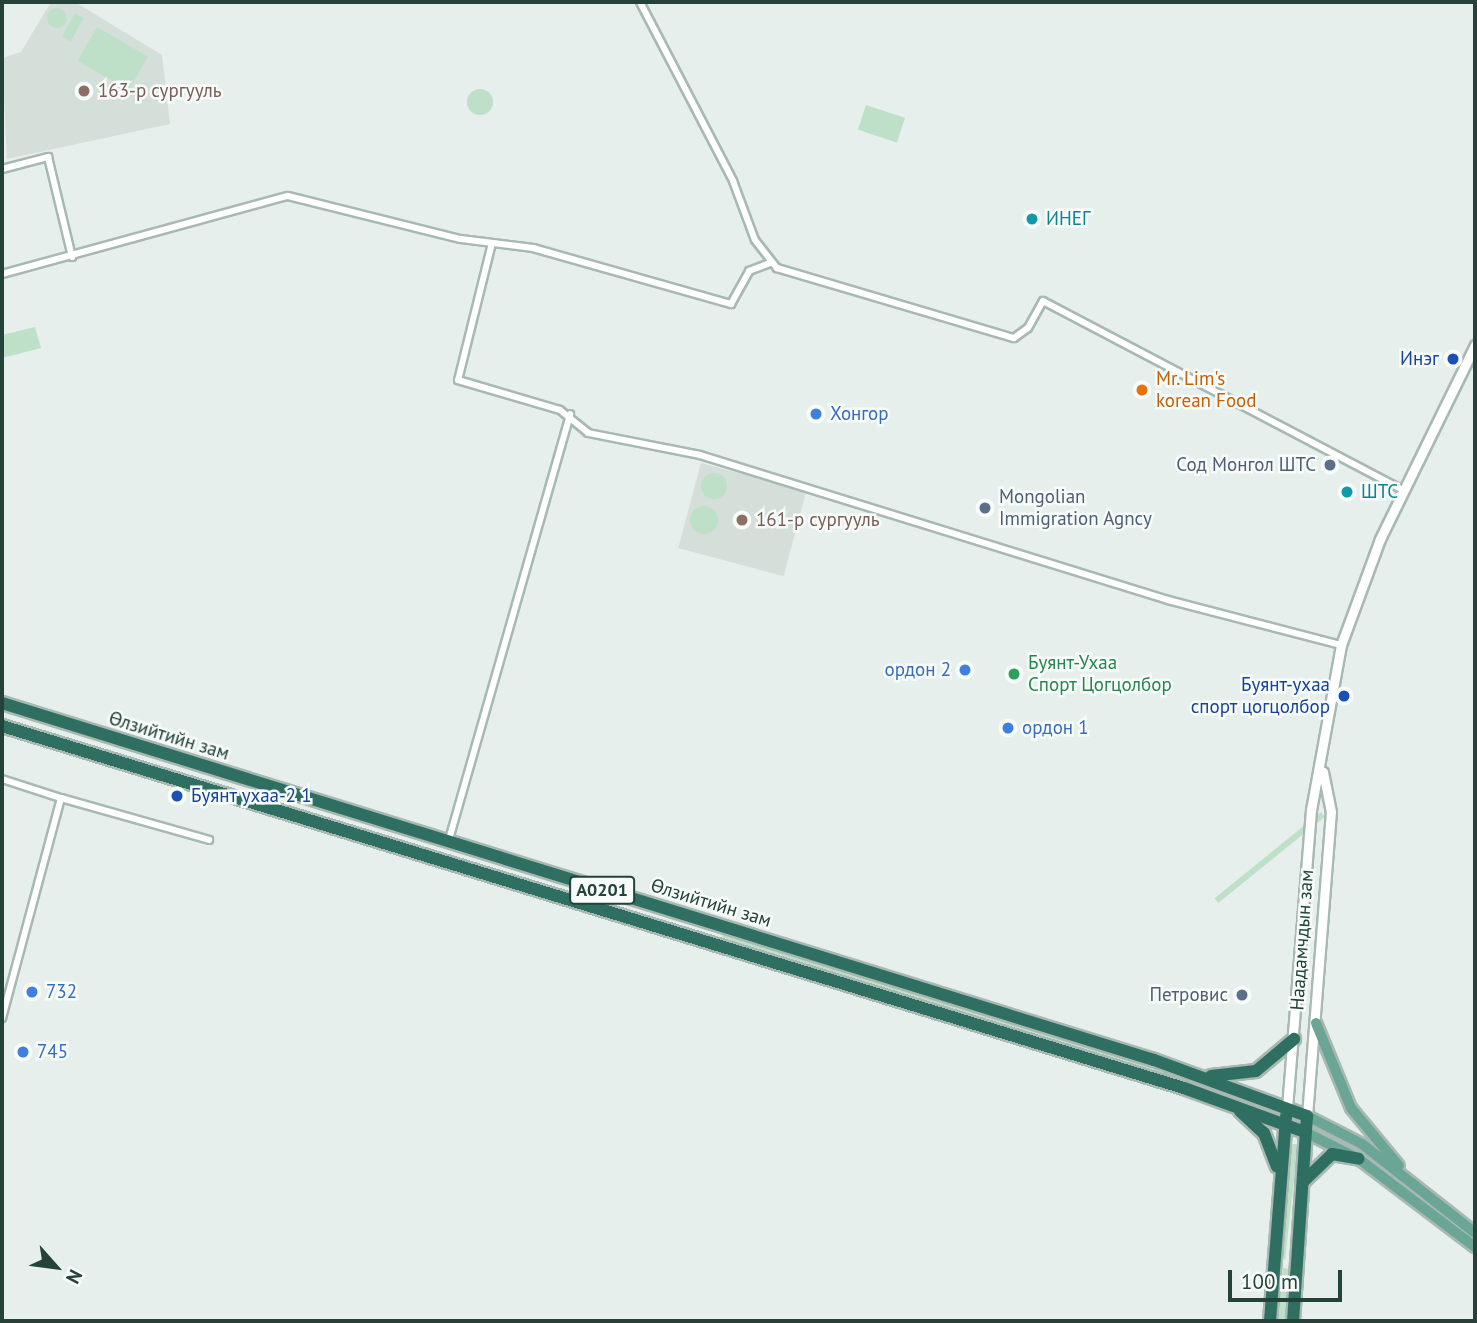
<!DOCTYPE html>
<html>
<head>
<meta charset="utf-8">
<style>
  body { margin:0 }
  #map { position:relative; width:1477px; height:1323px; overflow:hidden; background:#e6efeb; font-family:"PT Sans",sans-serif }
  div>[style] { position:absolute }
  .built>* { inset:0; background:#d4dfda; transform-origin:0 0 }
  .green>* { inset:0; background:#bfe0c8; transform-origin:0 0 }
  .round { border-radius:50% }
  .roads { filter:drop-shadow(2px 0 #a8b8b2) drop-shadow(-2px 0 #a8b8b2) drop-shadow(0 2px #a8b8b2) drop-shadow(0 -2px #a8b8b2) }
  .street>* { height:6px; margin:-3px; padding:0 3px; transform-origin:3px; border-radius:3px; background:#fff }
  .secondary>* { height:9px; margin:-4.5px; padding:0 4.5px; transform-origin:4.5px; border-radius:4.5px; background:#fff }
  .primary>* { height:10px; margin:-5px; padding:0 5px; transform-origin:5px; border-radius:5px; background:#6aa596 }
  .highway>* { height:12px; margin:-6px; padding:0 6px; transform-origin:6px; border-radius:6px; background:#2f6f62 }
  .dots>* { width:19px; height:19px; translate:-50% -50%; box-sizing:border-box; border:4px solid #f7fbf9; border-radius:50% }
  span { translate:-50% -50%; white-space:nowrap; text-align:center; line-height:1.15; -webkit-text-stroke:5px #f7fbf9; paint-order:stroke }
  .shield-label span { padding:2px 5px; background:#f7fbf9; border:2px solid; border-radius:5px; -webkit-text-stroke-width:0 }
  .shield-label { font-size:18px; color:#24423a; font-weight:700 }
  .education-label { font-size:19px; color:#785e54 }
  .left { translate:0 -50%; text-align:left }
  .culture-label { font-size:19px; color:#0d838f }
  .transit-label { font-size:19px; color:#164399 }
  .right { translate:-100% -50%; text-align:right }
  .food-label { font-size:19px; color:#c56008 }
  .shop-label { font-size:19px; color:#366cbe }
  .service-label { font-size:19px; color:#4e5e75 }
  .leisure-label { font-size:19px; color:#27864d }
  .street-label { font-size:19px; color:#24423a }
  .frame { position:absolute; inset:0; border:4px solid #24423a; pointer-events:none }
  .north { position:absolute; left:21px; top:1232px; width:70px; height:70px; -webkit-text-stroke:5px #f7fbf9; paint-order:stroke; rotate:118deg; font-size:19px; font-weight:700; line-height:28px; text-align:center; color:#24423a }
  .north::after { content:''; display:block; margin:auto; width:24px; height:32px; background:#24423a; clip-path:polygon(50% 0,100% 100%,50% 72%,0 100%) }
  .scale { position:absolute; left:1228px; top:1270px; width:114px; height:32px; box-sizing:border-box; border:4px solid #24423a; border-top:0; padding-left:9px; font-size:21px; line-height:24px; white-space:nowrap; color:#24423a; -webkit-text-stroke:5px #f7fbf9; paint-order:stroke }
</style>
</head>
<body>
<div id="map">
  <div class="built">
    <div style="clip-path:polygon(51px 2px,75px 2px,162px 55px,170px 124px,7px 159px,2px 58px,21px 52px)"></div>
    <div style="left:701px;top:463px;width:109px;height:88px;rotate:15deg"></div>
  </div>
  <div class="green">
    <div class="round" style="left:47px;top:8px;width:20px;height:20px"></div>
    <div style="left:75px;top:13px;width:10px;height:27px;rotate:29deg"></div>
    <div style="left:97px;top:27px;width:59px;height:39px;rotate:30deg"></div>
    <div class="round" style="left:467px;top:89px;width:26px;height:26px"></div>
    <div style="left:866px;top:105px;width:41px;height:26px;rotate:18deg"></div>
    <div style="clip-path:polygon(35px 327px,41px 348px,2px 358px,2px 335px)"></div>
    <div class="round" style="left:701px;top:473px;width:26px;height:26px"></div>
    <div class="round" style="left:690px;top:506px;width:28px;height:28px"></div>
    <div style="left:1321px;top:812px;width:6px;height:137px;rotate:51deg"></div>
    <div style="clip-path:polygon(724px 932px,1222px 1088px,1245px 1099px,721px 941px)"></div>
    <div style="clip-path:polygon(1290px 1144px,1298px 1144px,1285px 1260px,1281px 1258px)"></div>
    <div style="clip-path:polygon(1283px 1268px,1289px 1269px,1285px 1321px,1276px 1321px)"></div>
  </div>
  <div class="roads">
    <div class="street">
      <div style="left:640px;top:2px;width:202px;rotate:62.5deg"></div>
      <div style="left:733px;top:181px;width:63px;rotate:69.6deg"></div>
      <div style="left:755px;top:240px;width:36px;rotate:52deg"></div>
      <div style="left:777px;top:268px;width:247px;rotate:16.5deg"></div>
      <div style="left:1014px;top:338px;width:17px;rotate:-36deg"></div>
      <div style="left:1028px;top:328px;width:31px;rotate:-61deg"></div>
      <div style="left:1043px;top:301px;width:407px;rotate:27.7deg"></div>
      <div style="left:2px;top:169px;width:48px;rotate:-14.6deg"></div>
      <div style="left:48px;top:157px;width:103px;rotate:76.5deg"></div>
      <div style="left:492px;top:243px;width:141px;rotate:103.9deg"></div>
      <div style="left:458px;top:380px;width:106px;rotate:16.4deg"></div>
      <div style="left:560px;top:410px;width:36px;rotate:39deg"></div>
      <div style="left:588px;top:433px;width:114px;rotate:11.1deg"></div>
      <div style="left:700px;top:455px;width:490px;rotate:17.2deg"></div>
      <div style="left:1168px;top:600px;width:179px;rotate:14.6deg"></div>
      <div style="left:2px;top:274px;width:296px;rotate:-15.3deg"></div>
      <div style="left:288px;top:196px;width:178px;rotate:14deg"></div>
      <div style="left:461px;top:239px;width:73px;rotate:7.1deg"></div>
      <div style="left:533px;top:248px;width:206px;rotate:15.8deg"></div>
      <div style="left:731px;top:304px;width:38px;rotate:-61deg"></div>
      <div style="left:749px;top:271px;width:22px;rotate:-21deg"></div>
      <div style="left:2px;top:779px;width:62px;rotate:17.9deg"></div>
      <div style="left:61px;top:798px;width:228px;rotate:105deg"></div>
      <div style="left:61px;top:798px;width:154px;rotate:15.8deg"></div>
      <div style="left:448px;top:843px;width:446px;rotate:-74.1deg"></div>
    </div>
    <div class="secondary">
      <div style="left:1287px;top:1108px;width:299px;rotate:-85.4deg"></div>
      <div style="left:1311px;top:810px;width:168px;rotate:-79.7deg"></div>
      <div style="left:1341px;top:645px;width:113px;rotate:-69.8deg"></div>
      <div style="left:1380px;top:539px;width:216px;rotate:-63.9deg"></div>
      <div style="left:1307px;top:1116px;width:305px;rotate:-85.5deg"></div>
      <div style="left:1331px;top:812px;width:41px;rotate:-101.3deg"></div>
    </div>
    <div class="primary">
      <div style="left:1316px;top:1023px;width:92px;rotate:67.6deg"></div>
      <div style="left:1351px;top:1108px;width:75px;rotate:50.4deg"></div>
      <div style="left:1307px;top:1116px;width:62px;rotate:27deg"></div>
      <div style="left:1362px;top:1144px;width:144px;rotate:38.2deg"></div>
      <div style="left:1305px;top:1132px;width:60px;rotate:26.6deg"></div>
      <div style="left:1359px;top:1159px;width:146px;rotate:37.2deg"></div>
    </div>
    <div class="highway">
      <div style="left:2px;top:703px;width:1206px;rotate:17.22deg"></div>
      <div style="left:1154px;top:1060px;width:163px;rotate:20.1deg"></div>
      <div style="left:1307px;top:1116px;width:205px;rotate:93.9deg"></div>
      <div style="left:2px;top:726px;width:1236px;rotate:17.03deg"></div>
      <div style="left:1184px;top:1088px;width:129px;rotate:20deg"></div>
      <div style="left:1211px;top:1076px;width:45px;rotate:-6.3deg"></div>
      <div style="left:1256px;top:1071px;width:50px;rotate:-40.1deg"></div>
      <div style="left:1240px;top:1111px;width:33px;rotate:43deg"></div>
      <div style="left:1264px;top:1133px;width:36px;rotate:69deg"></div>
      <div style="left:1303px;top:1182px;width:40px;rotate:-44deg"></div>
      <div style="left:1332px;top:1154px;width:27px;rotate:10deg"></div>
      <div style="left:1270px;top:1321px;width:206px;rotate:-85.5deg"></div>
    </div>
  </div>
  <div class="dots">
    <div style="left:84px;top:91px;background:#8d6e63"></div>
    <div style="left:1032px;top:219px;background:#0f9aa8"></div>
    <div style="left:1453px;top:359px;background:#1a4fb4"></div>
    <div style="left:1142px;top:390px;background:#e8710a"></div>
    <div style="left:816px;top:414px;background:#3f7fe0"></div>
    <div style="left:1330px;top:465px;background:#5c6f8a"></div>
    <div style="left:1347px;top:492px;background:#0f9aa8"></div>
    <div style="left:985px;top:508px;background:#5c6f8a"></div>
    <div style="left:742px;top:520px;background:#8d6e63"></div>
    <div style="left:965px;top:670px;background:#3f7fe0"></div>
    <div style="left:1014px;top:674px;background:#2e9e5b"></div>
    <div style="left:1344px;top:696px;background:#1a4fb4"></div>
    <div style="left:1008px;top:728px;background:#3f7fe0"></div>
    <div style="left:177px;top:796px;background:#1a4fb4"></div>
    <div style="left:32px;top:992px;background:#3f7fe0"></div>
    <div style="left:1242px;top:995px;background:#5c6f8a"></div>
    <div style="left:23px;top:1052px;background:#3f7fe0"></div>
  </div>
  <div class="shield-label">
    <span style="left:602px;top:890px">A0201</span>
  </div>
  <div class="education-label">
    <span class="left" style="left:98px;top:91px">163-р сургууль</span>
    <span class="left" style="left:756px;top:520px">161-р сургууль</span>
  </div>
  <div class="culture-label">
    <span class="left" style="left:1046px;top:219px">ИНЕГ</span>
    <span class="left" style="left:1361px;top:492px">ШТС</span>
  </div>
  <div class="transit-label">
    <span class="right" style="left:1439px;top:359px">Инэг</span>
    <span class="right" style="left:1330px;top:696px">Буянт-ухаа<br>спорт цогцолбор</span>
    <span class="left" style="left:191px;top:796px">Буянт ухаа-2 1</span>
  </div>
  <div class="food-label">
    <span class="left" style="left:1156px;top:390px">Mr. Lim's<br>korean Food</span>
  </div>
  <div class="shop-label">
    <span class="left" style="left:830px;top:414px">Хонгор</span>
    <span class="right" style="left:951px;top:670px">ордон 2</span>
    <span class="left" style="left:1022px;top:728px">ордон 1</span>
    <span class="left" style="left:46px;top:992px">732</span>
    <span class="left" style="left:37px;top:1052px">745</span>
  </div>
  <div class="service-label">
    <span class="right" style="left:1316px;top:465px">Сод Монгол ШТС</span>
    <span class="left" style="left:999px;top:508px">Mongolian<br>Immigration Agncy</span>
    <span class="right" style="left:1228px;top:995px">Петровис</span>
  </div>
  <div class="leisure-label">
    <span class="left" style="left:1028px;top:674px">Буянт-Ухаа<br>Спорт Цогцолбор</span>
  </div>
  <div class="street-label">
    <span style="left:169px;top:736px;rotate:17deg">Өлзийтийн зам</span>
    <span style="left:711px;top:903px;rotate:17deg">Өлзийтийн зам</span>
    <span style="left:1302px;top:940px;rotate:-86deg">Наадамчдын зам</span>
  </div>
  <div class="frame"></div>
  <div class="north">N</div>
  <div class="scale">100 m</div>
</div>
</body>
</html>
